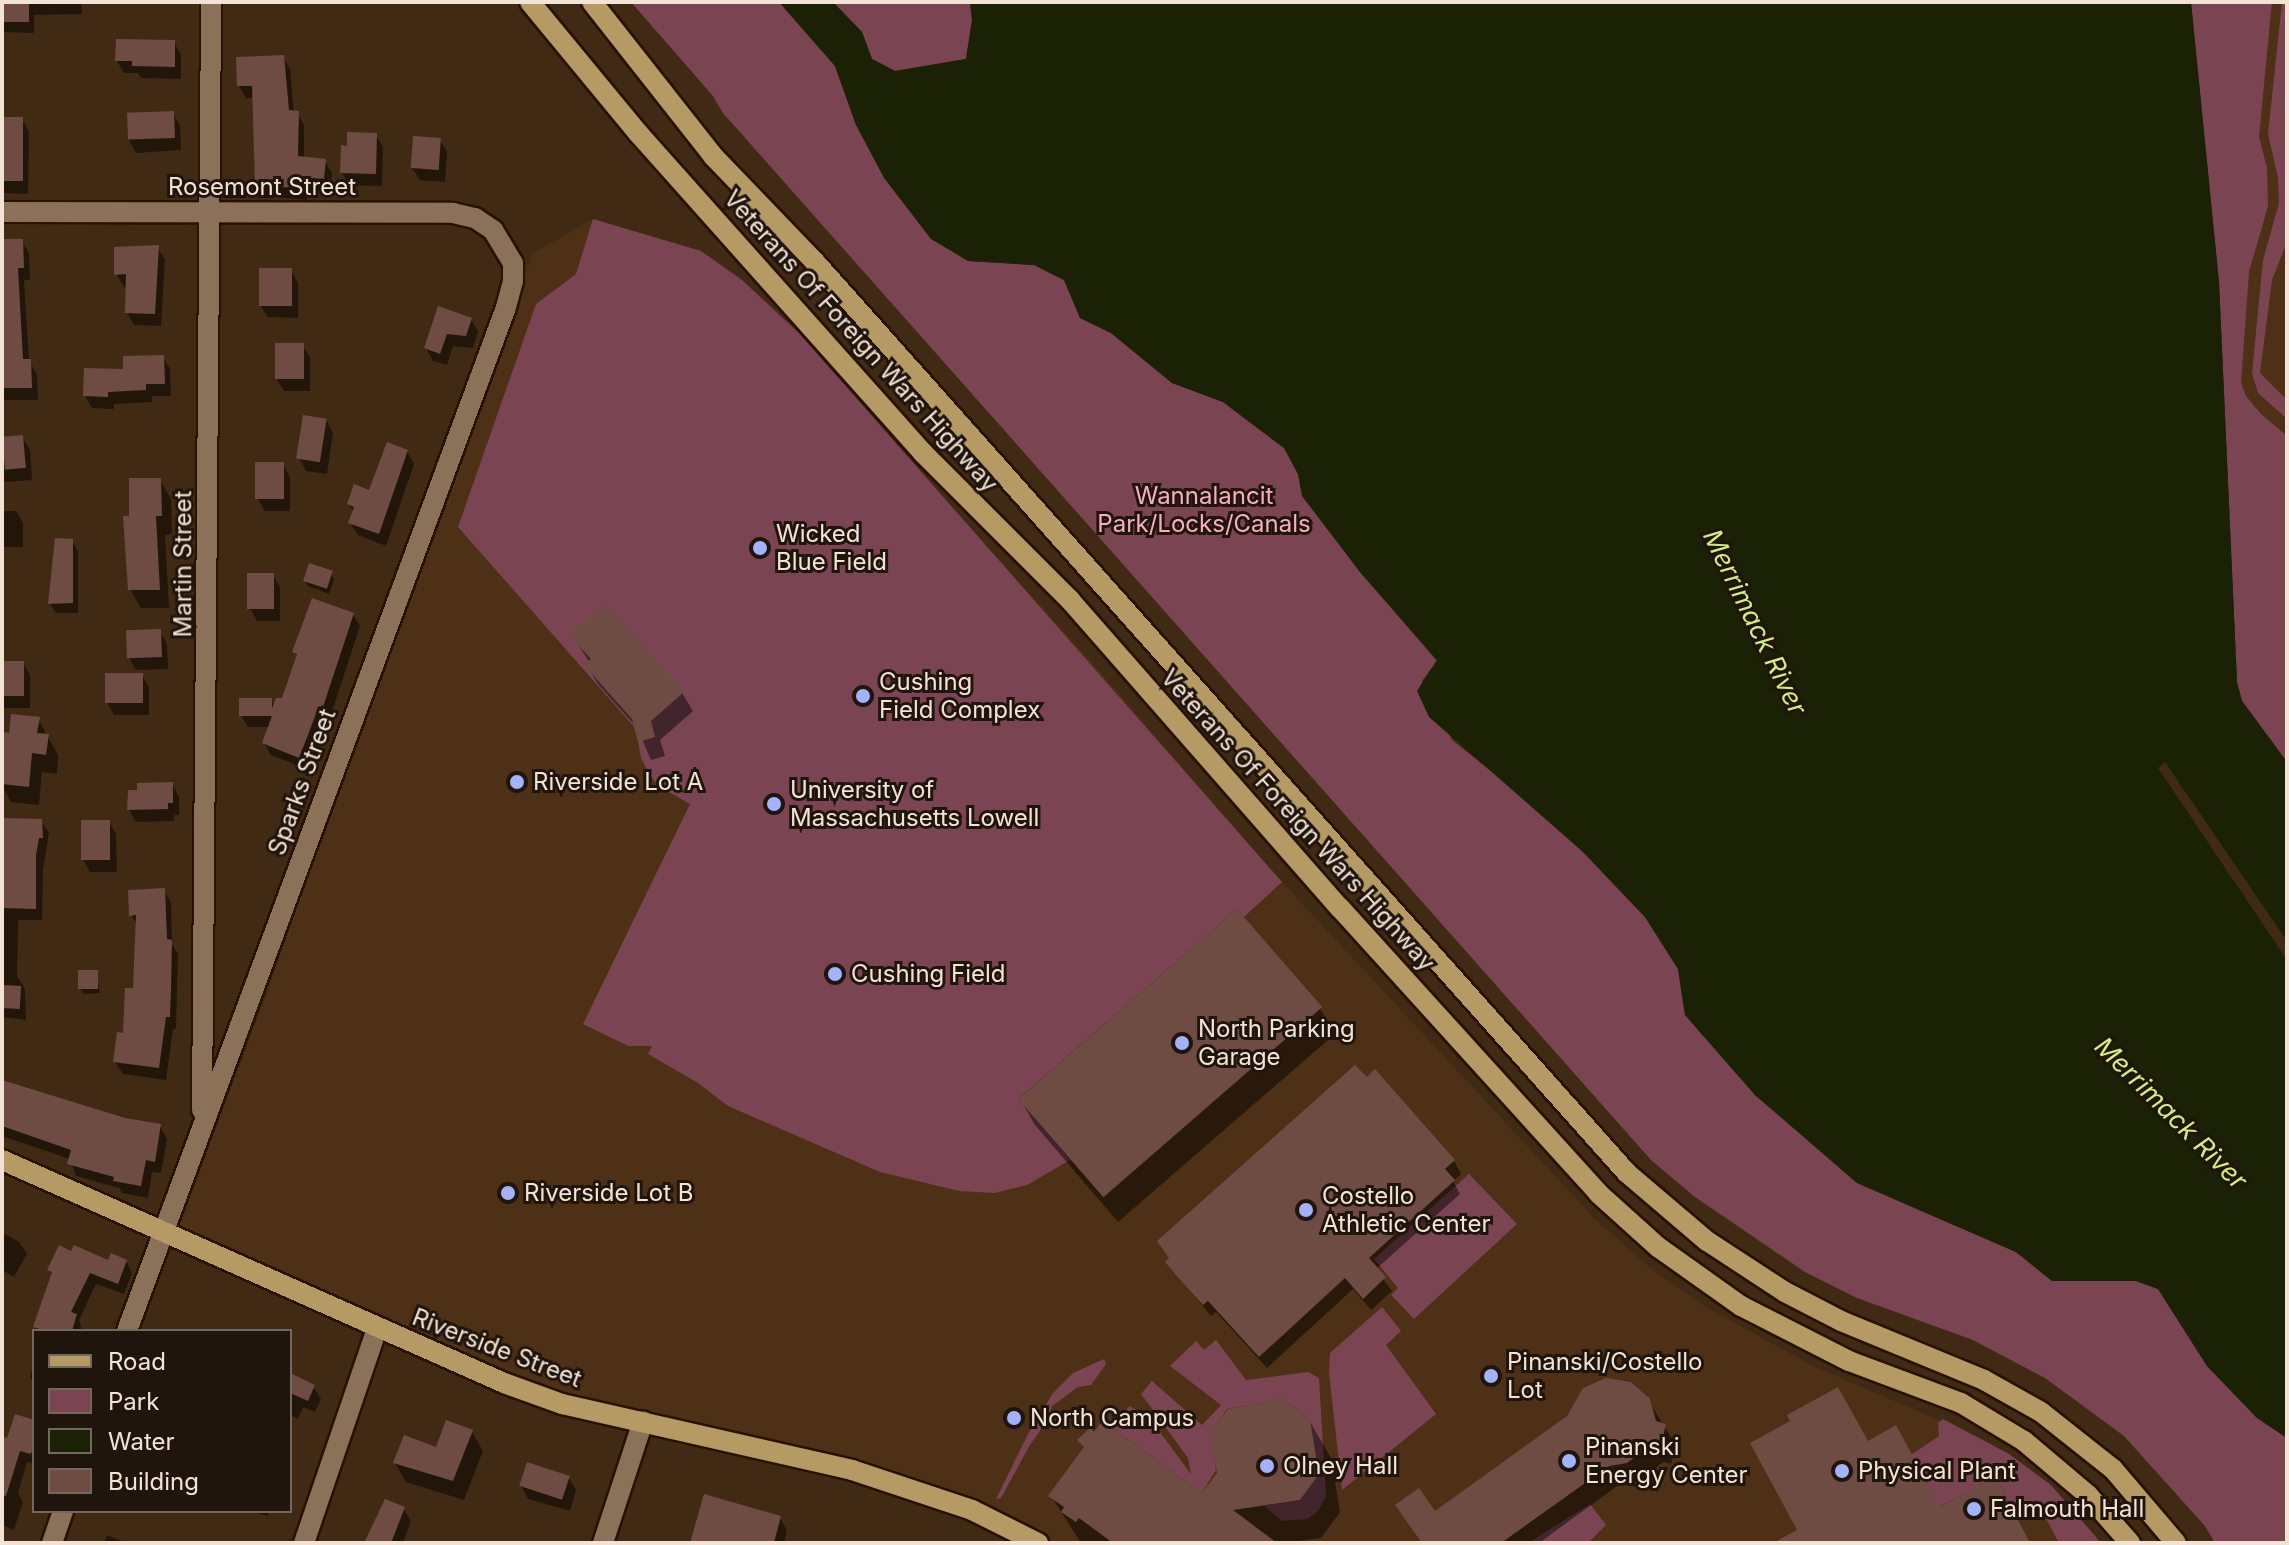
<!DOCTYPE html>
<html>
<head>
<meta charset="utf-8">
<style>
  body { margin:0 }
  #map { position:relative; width:2289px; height:1545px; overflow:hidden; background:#412a14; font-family:Inter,sans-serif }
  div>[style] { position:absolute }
  .built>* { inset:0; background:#4d3015 }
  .green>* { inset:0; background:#7a4453 }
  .water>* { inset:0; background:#1a2104 }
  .shadow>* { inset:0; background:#0007 }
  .building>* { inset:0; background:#6e4c44; transform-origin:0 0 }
  .roads { filter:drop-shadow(2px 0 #271200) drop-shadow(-2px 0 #271200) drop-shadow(0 2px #271200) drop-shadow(0 -2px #271200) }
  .minor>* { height:20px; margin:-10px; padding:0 10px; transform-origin:10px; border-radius:10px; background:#8c7159 }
  .major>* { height:20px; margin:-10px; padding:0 10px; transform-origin:10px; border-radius:10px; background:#b59b63 }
  .dots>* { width:22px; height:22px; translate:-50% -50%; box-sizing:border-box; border:4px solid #20150c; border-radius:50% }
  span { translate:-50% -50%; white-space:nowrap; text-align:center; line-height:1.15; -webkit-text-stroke:6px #20150c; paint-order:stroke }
  .street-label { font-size:24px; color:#f3e3d6 }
  .park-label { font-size:24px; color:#f8adc0 }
  .poi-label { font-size:24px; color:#f3e3d6 }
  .left { translate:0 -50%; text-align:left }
  .water-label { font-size:26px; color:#d2ef77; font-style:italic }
  .frame { position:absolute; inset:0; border:4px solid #f3e3d6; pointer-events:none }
  .legend { position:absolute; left:32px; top:1329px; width:260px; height:184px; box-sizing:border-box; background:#20150c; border:2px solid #74675d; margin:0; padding:10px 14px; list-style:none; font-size:24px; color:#f3e3d6 }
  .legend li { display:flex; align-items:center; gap:16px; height:40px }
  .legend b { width:40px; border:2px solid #74675d }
</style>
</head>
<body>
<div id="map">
  <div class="built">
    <div style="clip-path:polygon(2191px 2px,2287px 2px,2287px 762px)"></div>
    <div style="clip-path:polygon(593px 219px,701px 251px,742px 280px,844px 387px,1091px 662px,1282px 882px,1596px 1220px,1650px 1268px,1709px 1309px,1815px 1367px,1985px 1440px,2051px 1485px,2101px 1543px,1050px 1543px,1019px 1526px,530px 1386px,178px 1228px,263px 1004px,405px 594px,512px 318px,532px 254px)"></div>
  </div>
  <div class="green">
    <div style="clip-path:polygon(631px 2px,779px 2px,835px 66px,856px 125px,968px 261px,1034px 265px,1064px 280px,1080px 318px,1111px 333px,1172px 383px,1223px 402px,1284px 448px,1298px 474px,1303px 497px,1360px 572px,1437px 661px,1422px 681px,1452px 740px,1522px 796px,1583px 852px,1645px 917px,1678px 969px,1685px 1015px,1755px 1095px,1857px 1183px,2016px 1252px,2052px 1281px,2136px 1281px,2158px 1289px,2207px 1366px,2257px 1418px,2287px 1438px,2287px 1543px,2215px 1543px,2205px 1526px,2124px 1436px,2045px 1378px,1973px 1340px,1857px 1298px,1805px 1272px,1695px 1197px,1651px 1160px,723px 113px,713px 96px)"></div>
    <div style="clip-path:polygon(833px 2px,970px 2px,972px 20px,966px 59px,895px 71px,872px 59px,862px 32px)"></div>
    <div style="clip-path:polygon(2191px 2px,2272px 2px,2259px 137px,2267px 168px,2268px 206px,2249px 272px,2241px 383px,2246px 396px,2261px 414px,2287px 436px,2287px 762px,2242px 701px,2237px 682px,2219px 282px)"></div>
    <div style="clip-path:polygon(2282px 2px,2287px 2px,2287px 242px,2272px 280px,2260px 373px,2287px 400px,2287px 419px,2258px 393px,2252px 373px,2263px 260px,2279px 203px,2278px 178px,2268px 134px)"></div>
    <div style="clip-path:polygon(593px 219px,701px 251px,742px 280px,799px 333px,1282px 882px,1244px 917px,1237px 909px,1018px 1099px,1070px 1160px,1027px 1185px,994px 1193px,959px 1191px,880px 1172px,728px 1106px,698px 1083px,648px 1054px,652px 1046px,628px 1046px,583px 1024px,690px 804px,660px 787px,651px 777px,641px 758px,636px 729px,458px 527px,536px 304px,576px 274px)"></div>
    <div style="clip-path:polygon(1469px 1174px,1517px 1224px,1414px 1319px,1391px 1295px,1398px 1288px,1374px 1259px)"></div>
    <div style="clip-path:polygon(1382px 1307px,1401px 1331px,1386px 1345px,1436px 1414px,1342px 1490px,1329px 1372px,1330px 1353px)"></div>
    <div style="clip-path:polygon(1216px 1340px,1246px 1380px,1308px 1372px,1319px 1378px,1326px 1496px,1318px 1511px,1307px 1519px,1282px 1521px,1264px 1506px,1300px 1500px,1319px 1473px,1310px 1419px,1283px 1399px,1227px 1409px,1210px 1435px,1216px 1470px,1202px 1493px,1109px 1426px,1130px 1406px,1151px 1420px,1191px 1474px,1188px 1458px,1141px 1394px,1152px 1381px,1202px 1425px,1221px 1405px,1170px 1366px,1196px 1341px,1204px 1350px)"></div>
    <div style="clip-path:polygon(1104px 1359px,1106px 1364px,1091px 1385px,1078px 1387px,1052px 1406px,1049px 1418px,1030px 1445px,1001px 1498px,996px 1499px,1029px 1432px,1053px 1393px,1073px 1373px)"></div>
    <div style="clip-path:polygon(1943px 1419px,2009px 1454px,2051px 1485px,2101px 1543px,2059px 1543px,2036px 1500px,2014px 1511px,1995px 1477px,1939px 1507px,1911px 1455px,1939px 1436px,1938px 1423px)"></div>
    <div style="clip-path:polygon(1590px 1504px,1606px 1525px,1588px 1543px,1528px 1543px)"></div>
  </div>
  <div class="water">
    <div style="clip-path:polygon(779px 2px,833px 2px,862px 32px,872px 59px,895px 71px,966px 59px,972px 20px,970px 2px,2191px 2px,2219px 282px,2237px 682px,2242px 701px,2287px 762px,2287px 941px,2165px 762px,2158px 768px,2287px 960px,2287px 1438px,2257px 1418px,2207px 1366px,2158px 1289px,2136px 1281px,2052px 1281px,2016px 1252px,1857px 1183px,1755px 1095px,1685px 1015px,1678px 969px,1645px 917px,1583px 852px,1429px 717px,1417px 691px,1437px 660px,1360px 572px,1302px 496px,1298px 474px,1284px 448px,1223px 402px,1172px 383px,1111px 333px,1080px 318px,1064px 280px,1034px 265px,968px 261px,931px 239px,884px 178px,856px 125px,835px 66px)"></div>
  </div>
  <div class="shadow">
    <div style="clip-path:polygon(2px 2px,81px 2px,82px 14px,34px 15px,34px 33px,2px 32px)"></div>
    <div style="clip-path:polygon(174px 42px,181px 55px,181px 79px,141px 78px,138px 73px,124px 73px,117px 61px)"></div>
    <div style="clip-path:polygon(283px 57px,290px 69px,294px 113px,297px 113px,304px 125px,304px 159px,325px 161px,332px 173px,330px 190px,307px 188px,307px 200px,264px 196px,257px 184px,254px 98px,246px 98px,239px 86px)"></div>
    <div style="clip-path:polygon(173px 113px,180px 126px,181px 150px,136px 153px,129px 140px)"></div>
    <div style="clip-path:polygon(2px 119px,22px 119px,29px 132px,28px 194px,2px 193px)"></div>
    <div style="clip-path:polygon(376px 135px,383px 147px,382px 186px,349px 185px,342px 173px)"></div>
    <div style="clip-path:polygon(440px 140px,447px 152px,445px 182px,420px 180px,412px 168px)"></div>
    <div style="clip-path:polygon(2px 241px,22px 241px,29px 253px,30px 280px,24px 280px,29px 361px,37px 374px,38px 400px,2px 400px)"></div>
    <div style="clip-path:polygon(157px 247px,165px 259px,161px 326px,134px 325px,127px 313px,128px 286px,124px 287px,116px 274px)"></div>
    <div style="clip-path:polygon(291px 270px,298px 283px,298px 318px,268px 317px,260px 305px)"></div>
    <div style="clip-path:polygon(440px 309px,471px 319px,478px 332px,473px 348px,453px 346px,447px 365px,433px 361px,426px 348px)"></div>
    <div style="clip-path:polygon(302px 345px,310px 357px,310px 391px,284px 391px,276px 378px)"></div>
    <div style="clip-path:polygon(163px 357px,170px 369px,171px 396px,152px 396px,152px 402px,114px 404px,114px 409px,92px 408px,85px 396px,125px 371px)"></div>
    <div style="clip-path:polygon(326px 420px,333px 433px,327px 474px,306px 471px,299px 458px)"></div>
    <div style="clip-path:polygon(22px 437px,30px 450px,32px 480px,5px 482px,2px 476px,2px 438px)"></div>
    <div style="clip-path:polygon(407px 451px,414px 464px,386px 546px,358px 535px,350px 523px,354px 513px,349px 504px,370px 492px)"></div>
    <div style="clip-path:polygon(283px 464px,290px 477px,290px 511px,265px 511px,258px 499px)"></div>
    <div style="clip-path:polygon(160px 480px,171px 499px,172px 534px,165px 535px,169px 608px,141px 608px,130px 589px,131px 518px)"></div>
    <div style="clip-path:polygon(2px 511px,16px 511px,23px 523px,23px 547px,2px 547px)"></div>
    <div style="clip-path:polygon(72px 541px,78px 551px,78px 613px,56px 613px,50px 604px)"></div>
    <div style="clip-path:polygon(331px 573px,334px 579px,329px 594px,308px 586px,305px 581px)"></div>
    <div style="clip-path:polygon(273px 575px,280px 587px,280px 621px,257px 621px,250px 608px)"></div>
    <div style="clip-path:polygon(353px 614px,360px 626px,330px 718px,326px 717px,306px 769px,271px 755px,264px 743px,270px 727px,248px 727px,241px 715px,271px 700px,275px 707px,283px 700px,298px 658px,295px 652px)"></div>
    <div style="clip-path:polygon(160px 631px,167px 644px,168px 669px,136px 670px,129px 658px)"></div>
    <div style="clip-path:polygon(572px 635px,682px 693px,693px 711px,660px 740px,665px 756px,651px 760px,637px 728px,598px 684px,587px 666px,590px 663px)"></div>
    <div style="clip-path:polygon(2px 663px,23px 663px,30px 675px,30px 708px,4px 708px)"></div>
    <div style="clip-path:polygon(142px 675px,149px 687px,149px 715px,114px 715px,107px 702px)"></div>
    <div style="clip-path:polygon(38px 719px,58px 755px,57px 774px,42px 772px,39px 805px,11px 802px,2px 786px,5px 734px,11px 735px)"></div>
    <div style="clip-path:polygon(172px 784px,179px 797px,179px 815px,174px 815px,174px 821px,136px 822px,129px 810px)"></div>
    <div style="clip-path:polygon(2px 820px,41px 821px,49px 833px,43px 869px,42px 920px,18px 920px,17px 976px,25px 989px,26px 1020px,2px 1017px)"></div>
    <div style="clip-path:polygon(109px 822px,116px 834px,117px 872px,90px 872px,83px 860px)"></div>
    <div style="clip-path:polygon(164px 890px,171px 903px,172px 944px,178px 954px,176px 1029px,173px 1029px,166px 1080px,123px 1074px,115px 1062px,135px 990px,137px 925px,131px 915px)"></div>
    <div style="clip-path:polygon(96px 972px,100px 993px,84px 994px,80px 988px)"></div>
    <div style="clip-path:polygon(1320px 1008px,1335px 1034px,1118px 1222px,1035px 1125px,1020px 1099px)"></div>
    <div style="clip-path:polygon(2px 1082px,124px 1120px,160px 1126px,167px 1139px,161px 1173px,152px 1172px,148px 1198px,122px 1193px,119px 1188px,76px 1176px,70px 1159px,2px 1136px)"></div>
    <div style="clip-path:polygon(1454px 1161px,1461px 1174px,1453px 1181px,1460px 1194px,1376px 1269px,1392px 1291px,1371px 1310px,1353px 1289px,1267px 1368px,1216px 1312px,1211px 1316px,1167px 1262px)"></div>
    <div style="clip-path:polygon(2px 1232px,19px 1242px,27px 1254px,14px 1277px,2px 1270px)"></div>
    <div style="clip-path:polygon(126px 1261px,132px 1273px,124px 1294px,96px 1284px,79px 1320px,82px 1331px,38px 1331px,35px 1326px,53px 1276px,49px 1270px)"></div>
    <div style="clip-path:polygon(34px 1363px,34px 1384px,30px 1377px)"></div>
    <div style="clip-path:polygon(290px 1376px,313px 1386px,321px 1399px,315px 1412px,303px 1407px,298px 1419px,290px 1415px)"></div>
    <div style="clip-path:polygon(1648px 1400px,1676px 1445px,1671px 1464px,1663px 1462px,1638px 1482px,1620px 1484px,1539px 1543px,1422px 1543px,1435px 1513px)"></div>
    <div style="clip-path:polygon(1309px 1420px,1331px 1458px,1340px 1512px,1321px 1538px,1284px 1543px,1081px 1543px,1051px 1496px,1085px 1449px,1079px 1440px,1202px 1496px)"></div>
    <div style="clip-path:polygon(34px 1422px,34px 1464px,27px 1462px,18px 1493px,23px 1502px,14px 1530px,2px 1525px,2px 1439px,9px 1441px)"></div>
    <div style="clip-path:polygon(472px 1432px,483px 1451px,464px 1500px,406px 1482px,395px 1463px,437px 1450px)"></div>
    <div style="clip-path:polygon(569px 1478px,576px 1490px,570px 1511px,528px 1499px,521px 1486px)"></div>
    <div style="clip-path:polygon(403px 1508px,411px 1521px,403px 1543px,366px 1543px)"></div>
    <div style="clip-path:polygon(249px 1511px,269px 1511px,268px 1516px)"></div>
    <div style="clip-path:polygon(780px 1518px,787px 1530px,784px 1543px,693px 1543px)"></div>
    <div style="clip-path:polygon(107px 1535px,127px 1543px,104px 1543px)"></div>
  </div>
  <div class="building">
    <div style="left:2px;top:2px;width:27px;height:20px"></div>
    <div style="clip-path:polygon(116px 39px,175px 40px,175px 67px,132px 66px,132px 61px,115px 61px)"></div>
    <div style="clip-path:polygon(284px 55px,289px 110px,299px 111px,298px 156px,326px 159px,324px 179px,301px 177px,301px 189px,255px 184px,252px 86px,237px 86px,236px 57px)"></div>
    <div style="left:174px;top:111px;width:27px;height:47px;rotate:88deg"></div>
    <div style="left:2px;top:117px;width:21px;height:64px"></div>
    <div style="clip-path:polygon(347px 132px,377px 133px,376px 174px,340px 173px,341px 145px,347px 146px)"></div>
    <div style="left:413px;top:136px;width:28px;height:32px;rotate:4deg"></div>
    <div style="clip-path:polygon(2px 239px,23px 239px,24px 268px,18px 268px,23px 359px,31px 359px,32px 388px,2px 388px)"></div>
    <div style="clip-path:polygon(159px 245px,155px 314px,125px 313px,126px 274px,114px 275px,114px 247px)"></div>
    <div style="left:259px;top:268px;width:33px;height:38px"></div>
    <div style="clip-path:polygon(438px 306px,472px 318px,466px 336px,447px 334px,440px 354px,424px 348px)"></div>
    <div style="left:275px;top:343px;width:29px;height:36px"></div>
    <div style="clip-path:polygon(164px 355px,165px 384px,146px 384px,146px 390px,108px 392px,108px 397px,83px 396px,84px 368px,123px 369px,123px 356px)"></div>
    <div style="left:303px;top:415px;width:24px;height:44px;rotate:9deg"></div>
    <div style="left:23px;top:435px;width:33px;height:21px;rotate:85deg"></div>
    <div style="clip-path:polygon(387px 442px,408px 450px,379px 534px,348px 523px,354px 507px,347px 504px,354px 484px,369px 490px)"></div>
    <div style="left:284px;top:462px;width:37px;height:29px;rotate:90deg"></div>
    <div style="clip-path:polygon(129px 478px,161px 478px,162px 516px,156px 516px,160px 590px,128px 590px,123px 516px,129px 516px)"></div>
    <div style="clip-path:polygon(55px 538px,73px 539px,73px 603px,48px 604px)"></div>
    <div style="left:309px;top:563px;width:25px;height:19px;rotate:18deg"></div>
    <div style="left:247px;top:573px;width:27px;height:36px"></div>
    <div style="clip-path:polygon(312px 598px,354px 613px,323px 707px,319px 706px,299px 758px,262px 743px,272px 716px,239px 716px,239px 698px,272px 698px,272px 708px,276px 698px,282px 698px,297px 654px,292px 652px)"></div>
    <div style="clip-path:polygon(605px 603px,684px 692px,651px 721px,655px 737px,638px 742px,632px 719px,584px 665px,591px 659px,569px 635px)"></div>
    <div style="left:161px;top:629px;width:28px;height:35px;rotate:88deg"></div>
    <div style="left:2px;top:661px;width:22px;height:35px"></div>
    <div style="left:105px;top:673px;width:38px;height:30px"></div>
    <div style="clip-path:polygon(11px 714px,40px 717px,37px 733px,49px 734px,46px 755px,32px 753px,29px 787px,2px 784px,4px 732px,9px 733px)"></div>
    <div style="clip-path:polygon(173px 782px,173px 803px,168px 803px,168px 809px,127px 810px,128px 790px,137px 790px,137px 783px)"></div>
    <div style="clip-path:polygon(2px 818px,42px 819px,43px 838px,39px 838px,36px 855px,36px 909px,2px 908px)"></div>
    <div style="left:81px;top:820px;width:29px;height:40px"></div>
    <div style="clip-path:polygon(165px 888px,167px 939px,172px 940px,171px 989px,170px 1017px,166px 1017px,159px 1068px,113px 1062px,117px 1032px,123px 1033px,125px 988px,133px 988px,136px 915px,129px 916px,128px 890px)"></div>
    <div style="left:1237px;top:909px;width:130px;height:290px;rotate:49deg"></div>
    <div style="left:78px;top:970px;width:20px;height:19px"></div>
    <div style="left:2px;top:985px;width:19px;height:23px;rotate:3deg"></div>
    <div style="clip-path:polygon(1355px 1065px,1367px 1077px,1375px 1069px,1455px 1160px,1445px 1169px,1455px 1180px,1369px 1258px,1386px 1277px,1363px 1299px,1345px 1278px,1259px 1357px,1208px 1301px,1203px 1305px,1176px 1275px,1165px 1262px,1169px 1258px,1157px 1241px)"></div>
    <div style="clip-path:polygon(2px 1080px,125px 1118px,161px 1124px,155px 1162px,146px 1160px,141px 1186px,113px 1181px,114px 1177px,67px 1164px,71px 1150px,2px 1126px)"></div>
    <div style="clip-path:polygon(59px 1245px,71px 1251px,74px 1245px,108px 1260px,111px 1253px,127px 1260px,118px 1284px,90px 1273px,71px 1312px,77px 1314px,72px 1331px,46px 1331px,33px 1327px,52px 1272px,47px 1270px)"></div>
    <div style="clip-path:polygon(290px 1373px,315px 1385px,308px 1401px,290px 1393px)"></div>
    <div style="clip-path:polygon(1606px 1378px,1631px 1382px,1650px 1399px,1656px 1421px,1666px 1424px,1661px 1446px,1652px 1444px,1627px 1463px,1609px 1466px,1501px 1543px,1422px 1543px,1395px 1505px,1419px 1488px,1435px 1511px,1567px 1416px,1583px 1388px)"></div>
    <div style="clip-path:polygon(1838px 1387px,1868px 1441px,1896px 1425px,1940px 1507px,1995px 1476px,2030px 1543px,1773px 1543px,1797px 1530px,1750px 1443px,1790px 1421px,1787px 1415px)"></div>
    <div style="clip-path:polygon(1283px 1399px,1310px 1419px,1319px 1474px,1300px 1500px,1233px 1510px,1277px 1543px,1113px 1543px,1079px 1518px,1076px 1522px,1061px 1512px,1064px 1507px,1048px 1496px,1084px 1447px,1077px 1440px,1090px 1428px,1094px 1432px,1102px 1421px,1202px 1493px,1217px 1473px,1209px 1435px,1228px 1409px)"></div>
    <div style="clip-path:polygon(15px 1414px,34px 1420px,34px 1444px,31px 1454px,20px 1451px,6px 1496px,2px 1495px,2px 1437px,7px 1438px)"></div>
    <div style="clip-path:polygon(446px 1420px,473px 1430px,453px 1481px,393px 1463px,404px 1435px,436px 1447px)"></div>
    <div style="left:527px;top:1462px;width:45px;height:25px;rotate:18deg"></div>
    <div style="clip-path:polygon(704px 1494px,781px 1516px,774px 1543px,690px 1543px)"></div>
    <div style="clip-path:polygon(385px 1499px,405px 1507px,391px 1543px,364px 1543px)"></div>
  </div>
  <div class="roads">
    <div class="minor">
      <div style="left:2px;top:212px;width:451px;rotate:0.1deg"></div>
      <div style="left:453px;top:213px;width:23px;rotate:13deg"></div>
      <div style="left:475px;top:218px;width:22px;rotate:34deg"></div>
      <div style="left:493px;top:230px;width:39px;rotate:59deg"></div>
      <div style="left:513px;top:263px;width:18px;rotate:90deg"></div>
      <div style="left:513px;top:281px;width:30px;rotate:105deg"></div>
      <div style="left:505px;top:310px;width:1089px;rotate:110.32deg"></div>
      <div style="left:202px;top:1110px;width:1108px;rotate:-89.53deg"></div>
      <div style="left:52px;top:1543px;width:34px;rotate:-71deg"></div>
      <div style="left:304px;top:1543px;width:226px;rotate:-71.2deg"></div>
      <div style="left:603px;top:1543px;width:128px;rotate:-71.8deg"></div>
    </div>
    <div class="major">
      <div style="left:530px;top:2px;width:171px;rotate:50.5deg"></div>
      <div style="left:639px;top:134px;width:427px;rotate:48.3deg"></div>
      <div style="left:923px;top:453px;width:208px;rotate:45deg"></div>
      <div style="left:1070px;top:600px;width:410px;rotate:48.8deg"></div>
      <div style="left:1340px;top:908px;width:384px;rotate:47.8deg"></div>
      <div style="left:1598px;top:1193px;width:81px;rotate:42deg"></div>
      <div style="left:1658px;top:1247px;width:102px;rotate:35.4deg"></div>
      <div style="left:1741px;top:1306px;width:121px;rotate:27deg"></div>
      <div style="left:1849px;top:1361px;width:120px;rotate:20.6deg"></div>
      <div style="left:1961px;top:1403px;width:74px;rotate:31.1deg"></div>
      <div style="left:2024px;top:1441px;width:84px;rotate:40.2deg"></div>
      <div style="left:2088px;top:1495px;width:64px;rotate:48.8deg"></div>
      <div style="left:592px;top:2px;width:196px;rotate:51.8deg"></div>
      <div style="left:713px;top:156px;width:147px;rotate:46.1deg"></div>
      <div style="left:815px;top:262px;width:1220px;rotate:48.29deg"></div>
      <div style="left:1627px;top:1173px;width:105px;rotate:40.4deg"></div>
      <div style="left:1707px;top:1241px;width:93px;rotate:33.2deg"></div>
      <div style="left:1785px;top:1292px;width:63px;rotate:27.4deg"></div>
      <div style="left:1841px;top:1321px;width:155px;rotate:22.4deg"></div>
      <div style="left:1984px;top:1380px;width:65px;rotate:29.3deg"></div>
      <div style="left:2041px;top:1412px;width:92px;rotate:38.4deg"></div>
      <div style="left:2113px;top:1469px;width:97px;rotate:49.6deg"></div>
      <div style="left:2px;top:1160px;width:549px;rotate:23.95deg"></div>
      <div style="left:504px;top:1383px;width:62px;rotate:19.9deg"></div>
      <div style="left:562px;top:1404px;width:297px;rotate:12.8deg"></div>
      <div style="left:852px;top:1470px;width:126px;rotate:18.4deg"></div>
      <div style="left:972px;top:1510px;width:74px;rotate:26.6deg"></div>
    </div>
  </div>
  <div class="dots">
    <div style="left:760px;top:548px;background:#a2b2fd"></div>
    <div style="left:863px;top:696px;background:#a2b2fd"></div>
    <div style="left:517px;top:782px;background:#a2b2fd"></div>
    <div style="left:774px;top:804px;background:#a2b2fd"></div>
    <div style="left:835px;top:974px;background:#a2b2fd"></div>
    <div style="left:1182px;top:1043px;background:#a2b2fd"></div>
    <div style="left:508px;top:1193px;background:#a2b2fd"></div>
    <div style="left:1306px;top:1210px;background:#a2b2fd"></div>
    <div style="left:1491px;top:1376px;background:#a2b2fd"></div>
    <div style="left:1014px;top:1418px;background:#a2b2fd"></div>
    <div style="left:1569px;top:1461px;background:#a2b2fd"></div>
    <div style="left:1267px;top:1466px;background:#a2b2fd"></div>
    <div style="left:1842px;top:1471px;background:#a2b2fd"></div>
    <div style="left:1974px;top:1509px;background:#a2b2fd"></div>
  </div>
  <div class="street-label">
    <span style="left:262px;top:187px">Rosemont Street</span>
    <span style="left:861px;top:341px;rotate:48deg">Veterans Of Foreign Wars Highway</span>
    <span style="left:183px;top:564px;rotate:-90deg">Martin Street</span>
    <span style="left:302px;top:782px;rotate:-70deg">Sparks Street</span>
    <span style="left:1298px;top:820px;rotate:48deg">Veterans Of Foreign Wars Highway</span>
    <span style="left:497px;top:1348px;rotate:21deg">Riverside Street</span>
  </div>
  <div class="park-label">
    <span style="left:1204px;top:510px">Wannalancit<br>Park/Locks/Canals</span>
  </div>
  <div class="poi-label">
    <span class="left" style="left:776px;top:548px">Wicked<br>Blue Field</span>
    <span class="left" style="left:879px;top:696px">Cushing<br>Field Complex</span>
    <span class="left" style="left:533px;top:782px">Riverside Lot A</span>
    <span class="left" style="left:790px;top:804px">University of<br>Massachusetts Lowell</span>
    <span class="left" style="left:851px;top:974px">Cushing Field</span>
    <span class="left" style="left:1198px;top:1043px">North Parking<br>Garage</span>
    <span class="left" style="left:524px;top:1193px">Riverside Lot B</span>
    <span class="left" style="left:1322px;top:1210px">Costello<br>Athletic Center</span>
    <span class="left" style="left:1507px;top:1376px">Pinanski/Costello<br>Lot</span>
    <span class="left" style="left:1030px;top:1418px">North Campus</span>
    <span class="left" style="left:1585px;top:1461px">Pinanski<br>Energy Center</span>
    <span class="left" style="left:1283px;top:1466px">Olney Hall</span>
    <span class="left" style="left:1858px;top:1471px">Physical Plant</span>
    <span class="left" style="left:1990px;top:1509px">Falmouth Hall</span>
  </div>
  <div class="water-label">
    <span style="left:1755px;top:622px;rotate:64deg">Merrimack River</span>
    <span style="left:2171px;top:1113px;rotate:45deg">Merrimack River</span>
  </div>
  <div class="frame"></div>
  <ul class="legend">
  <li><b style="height:10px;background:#b59b63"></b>Road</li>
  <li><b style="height:22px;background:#7a4453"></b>Park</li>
  <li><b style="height:22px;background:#1a2104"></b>Water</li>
  <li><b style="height:22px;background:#6e4c44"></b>Building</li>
  </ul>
</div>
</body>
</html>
